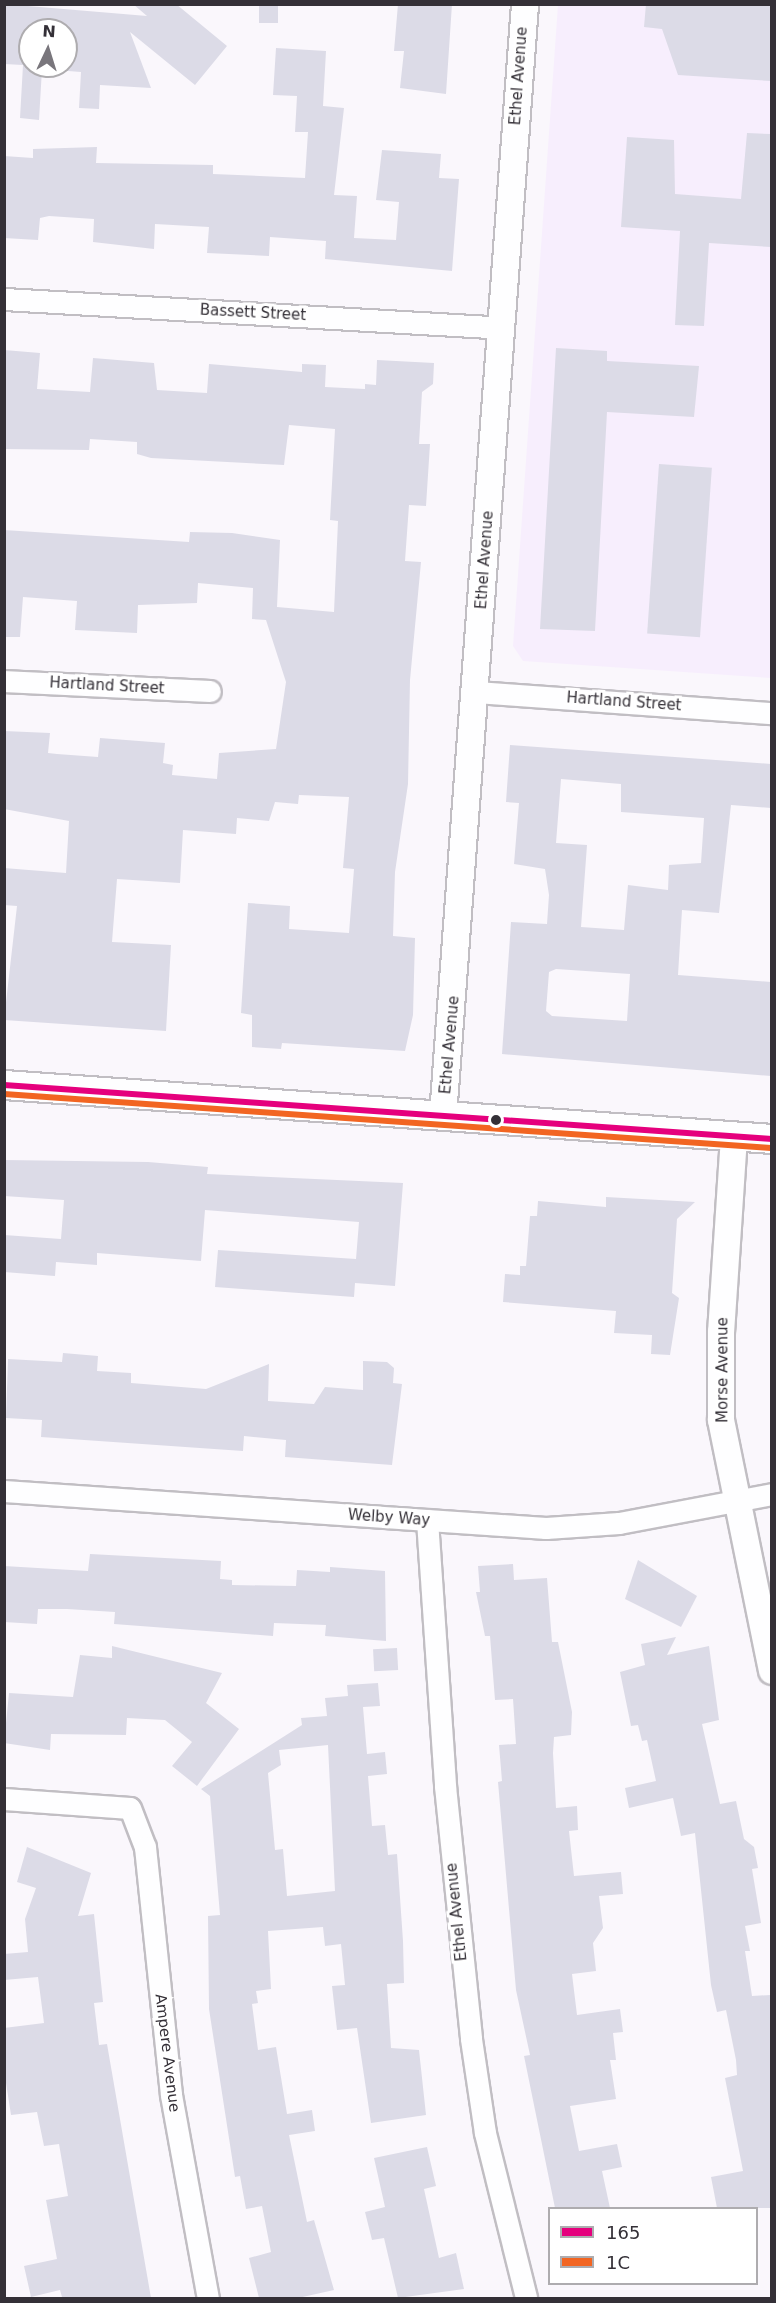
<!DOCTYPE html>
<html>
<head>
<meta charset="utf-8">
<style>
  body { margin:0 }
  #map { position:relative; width:776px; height:2303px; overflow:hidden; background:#faf7fc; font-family:"DejaVu Sans",sans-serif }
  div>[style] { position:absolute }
  .built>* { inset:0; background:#f7eefd }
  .building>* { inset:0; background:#dcdbe7; transform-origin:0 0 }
  .roads { filter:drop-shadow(2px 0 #c1bec3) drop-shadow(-2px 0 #c1bec3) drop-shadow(0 2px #c1bec3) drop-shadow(0 -2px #c1bec3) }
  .minor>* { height:21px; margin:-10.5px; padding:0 10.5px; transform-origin:10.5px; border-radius:10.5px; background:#fefeff }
  .tertiary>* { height:26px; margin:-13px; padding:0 13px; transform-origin:13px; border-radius:13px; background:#fefeff }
  .secondary>* { height:28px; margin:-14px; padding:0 14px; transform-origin:14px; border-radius:14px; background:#fefeff }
  .bus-1>* { height:6px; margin:-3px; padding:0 3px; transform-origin:3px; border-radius:3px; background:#e5007d }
  .bus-2>* { height:6px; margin:-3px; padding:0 3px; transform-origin:3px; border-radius:3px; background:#f26522 }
  .dots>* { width:16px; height:16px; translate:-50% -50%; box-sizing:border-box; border:3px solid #fff; border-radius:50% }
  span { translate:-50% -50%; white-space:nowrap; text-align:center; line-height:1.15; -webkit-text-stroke:6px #fff; paint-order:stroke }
  .street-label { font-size:15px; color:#343037 }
  .frame { position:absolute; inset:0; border:6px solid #343037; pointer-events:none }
  .legend { position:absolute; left:548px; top:2207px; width:210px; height:78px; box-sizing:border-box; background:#fff; border:2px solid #aeacaf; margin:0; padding:8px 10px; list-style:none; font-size:18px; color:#343037 }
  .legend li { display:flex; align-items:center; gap:12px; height:30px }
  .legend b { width:30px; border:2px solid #aeacaf }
  .north { position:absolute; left:18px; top:18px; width:60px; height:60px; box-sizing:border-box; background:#fff; border:2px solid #aeacaf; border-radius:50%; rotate:4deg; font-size:16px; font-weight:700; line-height:24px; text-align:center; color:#343037 }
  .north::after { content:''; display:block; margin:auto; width:21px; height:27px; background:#79767c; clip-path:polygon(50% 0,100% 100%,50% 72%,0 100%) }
</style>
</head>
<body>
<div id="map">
  <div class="built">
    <div style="clip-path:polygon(558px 5px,771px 5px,771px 678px,523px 661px,513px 646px)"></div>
  </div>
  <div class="building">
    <div style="clip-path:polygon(evenodd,4px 4px,147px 16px,133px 4px,176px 4px,227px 46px,195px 85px,130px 32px,151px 88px,100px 85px,99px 109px,79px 108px,81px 72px,42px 69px,39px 120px,20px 118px,23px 65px,4px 64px,4px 4px,30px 30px,66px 30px,66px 66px,30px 66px,30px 30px)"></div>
    <div style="left:259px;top:4px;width:19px;height:19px"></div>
    <div style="clip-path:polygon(398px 4px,452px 4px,446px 94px,400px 88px,404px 51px,394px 51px)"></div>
    <div style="clip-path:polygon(646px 4px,771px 4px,771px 81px,678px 75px,662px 29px,644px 27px)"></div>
    <div style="clip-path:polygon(276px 48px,326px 51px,323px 106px,344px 108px,334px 195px,357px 196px,354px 238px,396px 240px,399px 202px,376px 200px,382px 150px,441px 154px,439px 178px,459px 179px,452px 271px,325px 259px,326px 241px,270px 237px,269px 256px,207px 253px,209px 227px,155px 224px,154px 249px,93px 242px,94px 219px,49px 216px,40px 218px,38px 240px,4px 238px,4px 156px,33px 158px,33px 149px,97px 147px,96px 163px,213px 165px,213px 174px,305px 178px,308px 132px,295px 132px,297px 96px,273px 95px)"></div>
    <div style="clip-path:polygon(747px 133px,771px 134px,771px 247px,709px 243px,704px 326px,675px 325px,680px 231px,621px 227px,627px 137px,674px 140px,675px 194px,741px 199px)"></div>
    <div style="clip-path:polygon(556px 348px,607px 351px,607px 361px,699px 366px,694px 417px,607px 412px,595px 631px,540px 629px)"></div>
    <div style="clip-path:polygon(4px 350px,40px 353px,37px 389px,90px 392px,93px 358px,154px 363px,157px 390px,207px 393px,209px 364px,302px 372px,302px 364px,326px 365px,325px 387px,365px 389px,365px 384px,376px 385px,377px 360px,434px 363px,433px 384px,422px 392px,419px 444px,430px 444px,426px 506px,409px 505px,405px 561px,421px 562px,410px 680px,408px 784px,395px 872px,393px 936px,415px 938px,413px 1015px,405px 1051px,282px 1043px,281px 1049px,252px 1047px,252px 1015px,241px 1013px,248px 903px,290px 906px,289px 929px,349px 933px,354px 869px,343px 868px,349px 797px,299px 795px,298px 804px,275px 802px,269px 821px,237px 818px,236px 834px,183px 830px,180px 883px,117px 879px,112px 942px,171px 945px,166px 1031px,4px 1020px,17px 906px,4px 905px,4px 868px,66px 873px,69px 821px,4px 809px,4px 731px,50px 733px,48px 753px,57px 754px,98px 757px,100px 738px,165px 743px,163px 763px,173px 765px,172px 775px,217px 779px,219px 753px,276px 749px,286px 682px,266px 620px,252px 619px,253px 588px,198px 583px,197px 603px,138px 605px,137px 633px,75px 630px,77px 601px,23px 597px,20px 637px,4px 637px,4px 530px,189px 542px,190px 532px,232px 533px,280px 540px,277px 607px,334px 612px,338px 521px,330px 520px,335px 429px,289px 425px,284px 465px,151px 458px,137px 454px,137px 442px,90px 439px,89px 450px,4px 449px)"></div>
    <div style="left:659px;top:464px;width:53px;height:170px;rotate:4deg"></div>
    <div style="clip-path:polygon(evenodd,510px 745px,771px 764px,771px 808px,731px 805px,719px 913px,682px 910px,678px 975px,771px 982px,771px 1076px,502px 1054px,511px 922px,547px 924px,549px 895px,545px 869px,514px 864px,519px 803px,506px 802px,510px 745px,561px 779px,621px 784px,621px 812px,704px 818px,701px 863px,669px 865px,668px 890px,628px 885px,624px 930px,581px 927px,587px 845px,556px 843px,561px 779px,510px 745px,556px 969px,630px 974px,627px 1021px,552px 1016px,546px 1011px,549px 972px,556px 969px)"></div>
    <div style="clip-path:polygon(4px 1160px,148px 1162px,208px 1167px,207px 1174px,403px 1183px,395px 1286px,355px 1283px,354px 1297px,215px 1287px,218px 1250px,356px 1259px,359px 1222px,205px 1210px,201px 1261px,97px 1253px,97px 1265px,56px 1262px,55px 1276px,4px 1272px,4px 1235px,61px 1239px,64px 1200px,4px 1196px)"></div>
    <div style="clip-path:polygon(606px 1197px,695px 1202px,677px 1219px,672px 1293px,679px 1298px,670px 1355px,651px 1354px,652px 1335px,614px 1333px,616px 1311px,503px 1302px,505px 1274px,520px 1275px,520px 1266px,526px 1266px,530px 1216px,537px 1216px,538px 1201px,606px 1207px)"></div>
    <div style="clip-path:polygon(63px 1353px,98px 1356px,97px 1371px,131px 1373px,131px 1383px,206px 1389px,269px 1364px,268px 1401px,314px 1404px,325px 1387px,363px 1390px,363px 1361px,387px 1362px,394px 1368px,393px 1383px,402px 1384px,392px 1465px,285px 1457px,286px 1440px,244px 1436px,243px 1451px,41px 1437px,42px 1420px,6px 1418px,8px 1359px,62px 1362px)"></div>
    <div style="clip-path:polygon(90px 1554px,221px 1561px,220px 1579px,232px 1580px,232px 1585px,296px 1586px,297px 1570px,330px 1572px,330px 1567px,385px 1571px,386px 1641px,325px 1636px,326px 1625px,274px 1623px,273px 1636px,114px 1624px,115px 1612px,67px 1609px,38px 1609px,37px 1624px,4px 1622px,4px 1566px,88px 1571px)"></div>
    <div style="clip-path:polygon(638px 1560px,697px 1596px,681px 1627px,625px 1599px)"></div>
    <div style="clip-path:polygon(513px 1564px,514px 1580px,547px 1578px,552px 1642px,558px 1642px,572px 1712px,571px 1735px,554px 1737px,553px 1753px,556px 1808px,577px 1806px,578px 1830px,569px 1831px,574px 1876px,621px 1872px,623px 1894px,599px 1896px,603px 1928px,593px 1943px,596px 1971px,572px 1974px,577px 2015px,620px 2009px,623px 2032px,613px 2033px,616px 2060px,610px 2060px,616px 2099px,570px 2106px,579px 2151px,617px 2144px,622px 2167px,602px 2171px,610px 2208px,555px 2208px,524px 2056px,530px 2055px,516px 1990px,498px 1782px,502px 1781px,499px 1745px,516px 1744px,513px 1699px,495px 1700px,490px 1636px,485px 1636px,476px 1592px,480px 1592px,478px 1566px)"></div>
    <div style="clip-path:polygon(676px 1637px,667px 1655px,709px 1646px,719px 1720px,702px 1724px,720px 1804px,736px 1801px,744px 1839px,754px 1847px,758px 1868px,752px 1869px,761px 1923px,745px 1926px,750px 1951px,745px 1951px,752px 1996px,771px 1995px,771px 2208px,717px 2208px,711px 2177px,743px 2171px,725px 2078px,737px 2075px,736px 2060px,726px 2010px,717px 2012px,711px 1985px,695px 1833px,681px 1836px,673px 1798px,629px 1808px,625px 1788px,656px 1781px,647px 1740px,642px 1741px,638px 1725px,631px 1726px,620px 1672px,645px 1665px,641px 1644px)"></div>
    <div style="clip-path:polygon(112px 1646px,222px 1673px,206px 1703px,239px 1729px,197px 1786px,172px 1766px,192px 1742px,165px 1720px,127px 1718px,126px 1735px,51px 1734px,50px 1750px,4px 1743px,9px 1693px,73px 1697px,80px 1655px,112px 1658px)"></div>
    <div style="left:397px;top:1648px;width:22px;height:24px;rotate:87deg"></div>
    <div style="clip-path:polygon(evenodd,378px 1683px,380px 1706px,363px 1707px,367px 1754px,385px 1752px,387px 1774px,368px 1776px,372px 1826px,385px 1825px,388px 1855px,397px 1854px,403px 1941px,404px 1983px,387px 1984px,391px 2048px,419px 2050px,426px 2115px,371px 2123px,357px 2028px,337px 2030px,332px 1986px,345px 1985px,341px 1944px,325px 1946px,323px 1927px,268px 1931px,271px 1989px,256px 1991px,258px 2003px,252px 2004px,258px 2050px,276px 2047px,287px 2114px,312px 2110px,315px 2131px,289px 2135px,307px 2222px,314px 2220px,334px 2290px,298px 2298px,259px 2298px,249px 2258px,271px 2252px,262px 2206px,246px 2209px,240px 2176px,235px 2177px,209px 2009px,208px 1916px,220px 1915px,210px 1796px,201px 1789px,302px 1725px,301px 1718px,327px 1716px,325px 1698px,348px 1696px,347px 1685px,378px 1683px,328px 1745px,335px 1891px,287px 1896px,283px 1849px,275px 1850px,268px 1773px,281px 1765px,279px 1750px,328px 1745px)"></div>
    <div style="clip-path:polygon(27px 1847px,91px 1873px,78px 1916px,94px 1914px,103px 2002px,94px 2003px,99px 2045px,107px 2044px,151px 2298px,62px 2297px,60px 2290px,31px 2297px,24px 2266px,57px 2259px,46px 2200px,68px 2196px,59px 2144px,44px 2146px,37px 2112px,11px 2115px,4px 2070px,4px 2028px,44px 2023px,38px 1977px,4px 1980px,4px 1954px,28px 1952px,25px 1919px,36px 1888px,17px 1882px)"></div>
    <div style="clip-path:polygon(427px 2147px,436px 2186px,424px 2189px,439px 2258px,456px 2253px,464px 2289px,398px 2298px,384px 2238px,372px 2240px,365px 2212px,385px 2207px,374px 2158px)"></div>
  </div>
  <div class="roads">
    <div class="minor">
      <div style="left:4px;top:299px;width:498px;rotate:3.3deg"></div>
      <div style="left:4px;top:681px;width:206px;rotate:2.8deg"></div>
      <div style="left:476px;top:692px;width:297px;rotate:4.1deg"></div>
      <div style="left:4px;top:1491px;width:543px;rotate:3.91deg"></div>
      <div style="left:546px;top:1528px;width:73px;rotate:-3.9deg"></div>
      <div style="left:619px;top:1523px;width:156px;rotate:-10.7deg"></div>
      <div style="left:427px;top:1520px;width:267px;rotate:86.1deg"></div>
      <div style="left:445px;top:1786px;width:254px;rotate:84.1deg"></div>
      <div style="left:471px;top:2039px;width:95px;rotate:81.5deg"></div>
      <div style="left:485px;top:2133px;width:170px;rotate:76deg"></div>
      <div style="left:4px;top:1799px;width:126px;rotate:4.1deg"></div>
      <div style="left:130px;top:1808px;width:42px;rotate:69deg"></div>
      <div style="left:145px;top:1847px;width:249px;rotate:84deg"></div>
      <div style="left:171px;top:2095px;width:206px;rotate:79.7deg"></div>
    </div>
    <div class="tertiary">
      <div style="left:443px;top:1116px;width:1115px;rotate:-85.78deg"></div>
      <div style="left:734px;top:1137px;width:195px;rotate:93.8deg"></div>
      <div style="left:721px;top:1332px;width:88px;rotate:90deg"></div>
      <div style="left:721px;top:1420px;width:256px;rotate:78.5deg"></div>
    </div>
    <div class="secondary">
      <div style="left:4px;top:1085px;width:770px;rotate:4.02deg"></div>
    </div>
  </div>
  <div class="bus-1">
    <div style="left:4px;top:1085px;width:770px;rotate:4.02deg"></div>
  </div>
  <div class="bus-2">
    <div style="left:4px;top:1094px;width:769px;rotate:4.03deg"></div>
  </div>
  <div class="dots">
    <div style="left:496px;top:1120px;background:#343037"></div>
  </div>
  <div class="street-label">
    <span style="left:519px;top:76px;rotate:-86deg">Ethel Avenue</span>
    <span style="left:253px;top:313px;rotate:3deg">Bassett Street</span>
    <span style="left:485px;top:560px;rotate:-86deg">Ethel Avenue</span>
    <span style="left:107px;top:686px;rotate:3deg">Hartland Street</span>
    <span style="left:624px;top:702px;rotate:4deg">Hartland Street</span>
    <span style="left:450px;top:1045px;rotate:-85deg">Ethel Avenue</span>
    <span style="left:723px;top:1370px;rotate:-90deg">Morse Avenue</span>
    <span style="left:389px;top:1518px;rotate:4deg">Welby Way</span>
    <span style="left:457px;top:1912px;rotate:-96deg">Ethel Avenue</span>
    <span style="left:167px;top:2053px;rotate:83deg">Ampere Avenue</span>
  </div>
  <div class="frame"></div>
  <ul class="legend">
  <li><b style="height:8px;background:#e5007d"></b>165</li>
  <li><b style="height:8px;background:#f26522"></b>1C</li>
  </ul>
  <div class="north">N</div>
</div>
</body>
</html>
